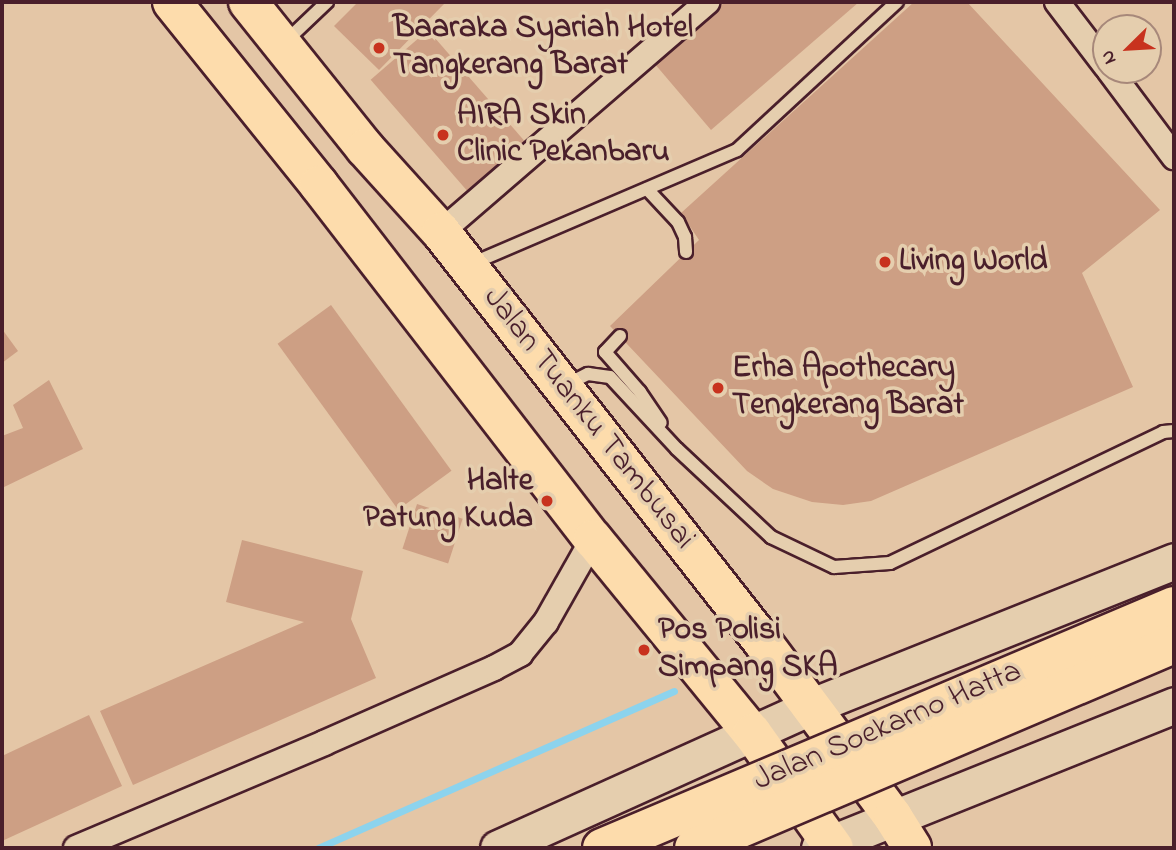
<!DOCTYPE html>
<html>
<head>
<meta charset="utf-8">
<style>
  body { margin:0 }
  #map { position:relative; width:1176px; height:850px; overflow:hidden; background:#e4c6a6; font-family:"Indie Flower",sans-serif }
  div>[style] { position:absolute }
  .stream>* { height:7px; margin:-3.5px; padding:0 3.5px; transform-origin:3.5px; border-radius:3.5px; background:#8cd3ed }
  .building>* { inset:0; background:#cd9f84; transform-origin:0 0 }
  .roads { filter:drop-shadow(2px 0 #4a1f2b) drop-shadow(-2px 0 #4a1f2b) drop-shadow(0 2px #4a1f2b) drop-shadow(0 -2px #4a1f2b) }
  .lane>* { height:12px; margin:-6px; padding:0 6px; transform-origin:6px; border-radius:6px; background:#e5ceae }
  .street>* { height:24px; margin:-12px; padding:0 12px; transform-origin:12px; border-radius:12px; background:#e5ceae }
  .secondary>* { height:35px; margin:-17.5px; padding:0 17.5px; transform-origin:17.5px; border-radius:17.5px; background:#e5ceae }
  .primary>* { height:38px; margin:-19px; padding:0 19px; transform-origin:19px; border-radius:19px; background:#fddcac }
  .bridges { filter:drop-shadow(2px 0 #4a1f2b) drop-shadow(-2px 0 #4a1f2b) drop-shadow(0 2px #4a1f2b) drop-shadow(0 -2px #4a1f2b) }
  .primary-bridge>* { height:38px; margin:-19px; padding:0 19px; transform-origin:19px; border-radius:19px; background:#fddcac }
  .dots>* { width:19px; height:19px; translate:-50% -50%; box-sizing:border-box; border:4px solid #e5ceae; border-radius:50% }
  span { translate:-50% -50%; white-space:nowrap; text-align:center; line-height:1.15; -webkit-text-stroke:7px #e5ceae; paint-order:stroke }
  .poi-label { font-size:32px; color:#4a1f2b; font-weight:700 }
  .left { translate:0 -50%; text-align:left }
  .right { translate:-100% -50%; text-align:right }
  .street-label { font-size:32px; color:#4a1f2b }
  .frame { position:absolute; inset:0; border:4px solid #4a1f2b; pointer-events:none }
  .north { position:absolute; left:1092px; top:14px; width:70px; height:70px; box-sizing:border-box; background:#e5ceae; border:2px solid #a7887a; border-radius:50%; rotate:246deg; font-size:19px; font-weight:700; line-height:28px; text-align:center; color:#4a1f2b }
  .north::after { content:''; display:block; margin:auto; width:24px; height:32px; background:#c8321e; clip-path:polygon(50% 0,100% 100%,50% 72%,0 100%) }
</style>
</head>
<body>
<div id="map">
  <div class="stream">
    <div style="left:318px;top:848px;width:389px;rotate:-23.8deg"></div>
  </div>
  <div class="building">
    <div style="clip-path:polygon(358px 2px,446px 2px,379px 70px,334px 26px)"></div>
    <div style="clip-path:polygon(725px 2px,859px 2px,711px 130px,654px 63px)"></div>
    <div style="clip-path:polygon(914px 2px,967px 2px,1160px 210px,1082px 273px,1133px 387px,871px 501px,843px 505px,812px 502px,773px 489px,747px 471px,610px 326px,699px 240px,681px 213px)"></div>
    <div style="left:428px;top:30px;width:149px;height:76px;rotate:49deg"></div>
    <div style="left:331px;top:305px;width:205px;height:66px;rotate:54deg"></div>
    <div style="clip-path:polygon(2px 329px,18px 351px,2px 363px)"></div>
    <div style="clip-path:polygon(49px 380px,83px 449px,2px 488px,2px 436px,23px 428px,13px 405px)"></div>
    <div style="left:417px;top:504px;width:48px;height:47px;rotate:18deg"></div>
    <div style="clip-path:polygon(242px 540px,363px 571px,351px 619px,376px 678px,133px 785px,100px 711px,304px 622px,226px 602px)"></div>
    <div style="clip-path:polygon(89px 715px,122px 786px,2px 841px,2px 756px)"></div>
  </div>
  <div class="roads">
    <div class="lane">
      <div style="left:285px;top:42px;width:58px;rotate:-43.6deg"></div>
      <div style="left:647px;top:189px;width:45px;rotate:46.8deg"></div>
      <div style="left:678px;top:222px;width:17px;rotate:65deg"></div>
      <div style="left:685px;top:237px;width:15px;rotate:86deg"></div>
      <div style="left:471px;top:264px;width:289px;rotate:-23.2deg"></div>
      <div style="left:737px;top:150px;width:218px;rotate:-42.8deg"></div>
      <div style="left:620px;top:336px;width:22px;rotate:133deg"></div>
      <div style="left:605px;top:352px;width:53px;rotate:48.8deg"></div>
      <div style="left:640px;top:392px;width:37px;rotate:56deg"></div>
      <div style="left:566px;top:385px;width:25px;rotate:-27deg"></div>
      <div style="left:588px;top:374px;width:22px;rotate:8deg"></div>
      <div style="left:610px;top:377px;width:98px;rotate:47.1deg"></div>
      <div style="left:677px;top:449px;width:129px;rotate:43.1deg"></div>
      <div style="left:771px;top:537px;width:70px;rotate:25.5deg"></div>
      <div style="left:834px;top:567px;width:56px;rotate:-4.1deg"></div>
      <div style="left:890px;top:563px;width:303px;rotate:-25.6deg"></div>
      <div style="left:1163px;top:432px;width:11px;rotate:-5deg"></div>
    </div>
    <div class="street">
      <div style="left:1057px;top:2px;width:81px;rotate:52.6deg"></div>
      <div style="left:1109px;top:70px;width:109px;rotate:53.2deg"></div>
      <div style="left:441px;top:232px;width:352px;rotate:-40.8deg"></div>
      <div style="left:76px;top:848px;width:269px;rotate:-22.9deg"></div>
      <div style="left:324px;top:743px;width:186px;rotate:-23.8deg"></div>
      <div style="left:494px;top:668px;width:30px;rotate:-28deg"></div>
      <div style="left:520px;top:654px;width:41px;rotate:-50.9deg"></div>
      <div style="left:546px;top:622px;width:95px;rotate:-60.5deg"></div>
    </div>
    <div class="secondary">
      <div style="left:498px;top:848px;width:345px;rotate:-24.3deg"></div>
      <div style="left:812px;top:706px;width:390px;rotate:-21.8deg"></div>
      <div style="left:819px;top:848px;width:383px;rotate:-21.9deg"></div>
    </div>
    <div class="primary">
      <div style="left:172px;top:2px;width:235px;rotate:51.2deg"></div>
      <div style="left:319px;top:185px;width:448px;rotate:52.3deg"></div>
      <div style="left:593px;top:539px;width:251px;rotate:50.7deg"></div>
      <div style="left:752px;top:733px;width:141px;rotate:54.5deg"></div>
      <div style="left:248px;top:2px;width:187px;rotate:51.3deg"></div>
      <div style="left:365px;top:148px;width:113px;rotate:47.9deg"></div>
      <div style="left:441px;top:232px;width:520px;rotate:51.87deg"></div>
      <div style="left:762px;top:641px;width:219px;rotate:53.3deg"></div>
      <div style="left:893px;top:817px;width:36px;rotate:58deg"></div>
    </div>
  </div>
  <div class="bridges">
    <div class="primary-bridge">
      <div style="left:602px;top:848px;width:621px;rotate:-22.93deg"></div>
      <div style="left:694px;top:848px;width:522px;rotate:-23.03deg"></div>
    </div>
  </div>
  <div class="dots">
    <div style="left:379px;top:48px;background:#c8321e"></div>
    <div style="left:443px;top:135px;background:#c8321e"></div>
    <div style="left:885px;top:262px;background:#c8321e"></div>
    <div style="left:718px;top:388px;background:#c8321e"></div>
    <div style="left:547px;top:501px;background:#c8321e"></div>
    <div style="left:644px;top:650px;background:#c8321e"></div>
  </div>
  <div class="poi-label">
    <span class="left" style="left:393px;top:48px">Baaraka Syariah Hotel<br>Tangkerang Barat</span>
    <span class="left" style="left:457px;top:135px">AIRA Skin<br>Clinic Pekanbaru</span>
    <span class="left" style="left:899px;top:262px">Living World</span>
    <span class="left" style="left:732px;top:388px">Erha Apothecary<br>Tengkerang Barat</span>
    <span class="right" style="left:533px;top:501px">Halte<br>Patung Kuda</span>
    <span class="left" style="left:658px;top:650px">Pos Polisi<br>Simpang SKA</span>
  </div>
  <div class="street-label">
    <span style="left:588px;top:419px;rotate:52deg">Jalan Tuanku Tambusai</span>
    <span style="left:888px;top:727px;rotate:-23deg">Jalan Soekarno Hatta</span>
  </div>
  <div class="frame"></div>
  <div class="north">N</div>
</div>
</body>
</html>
